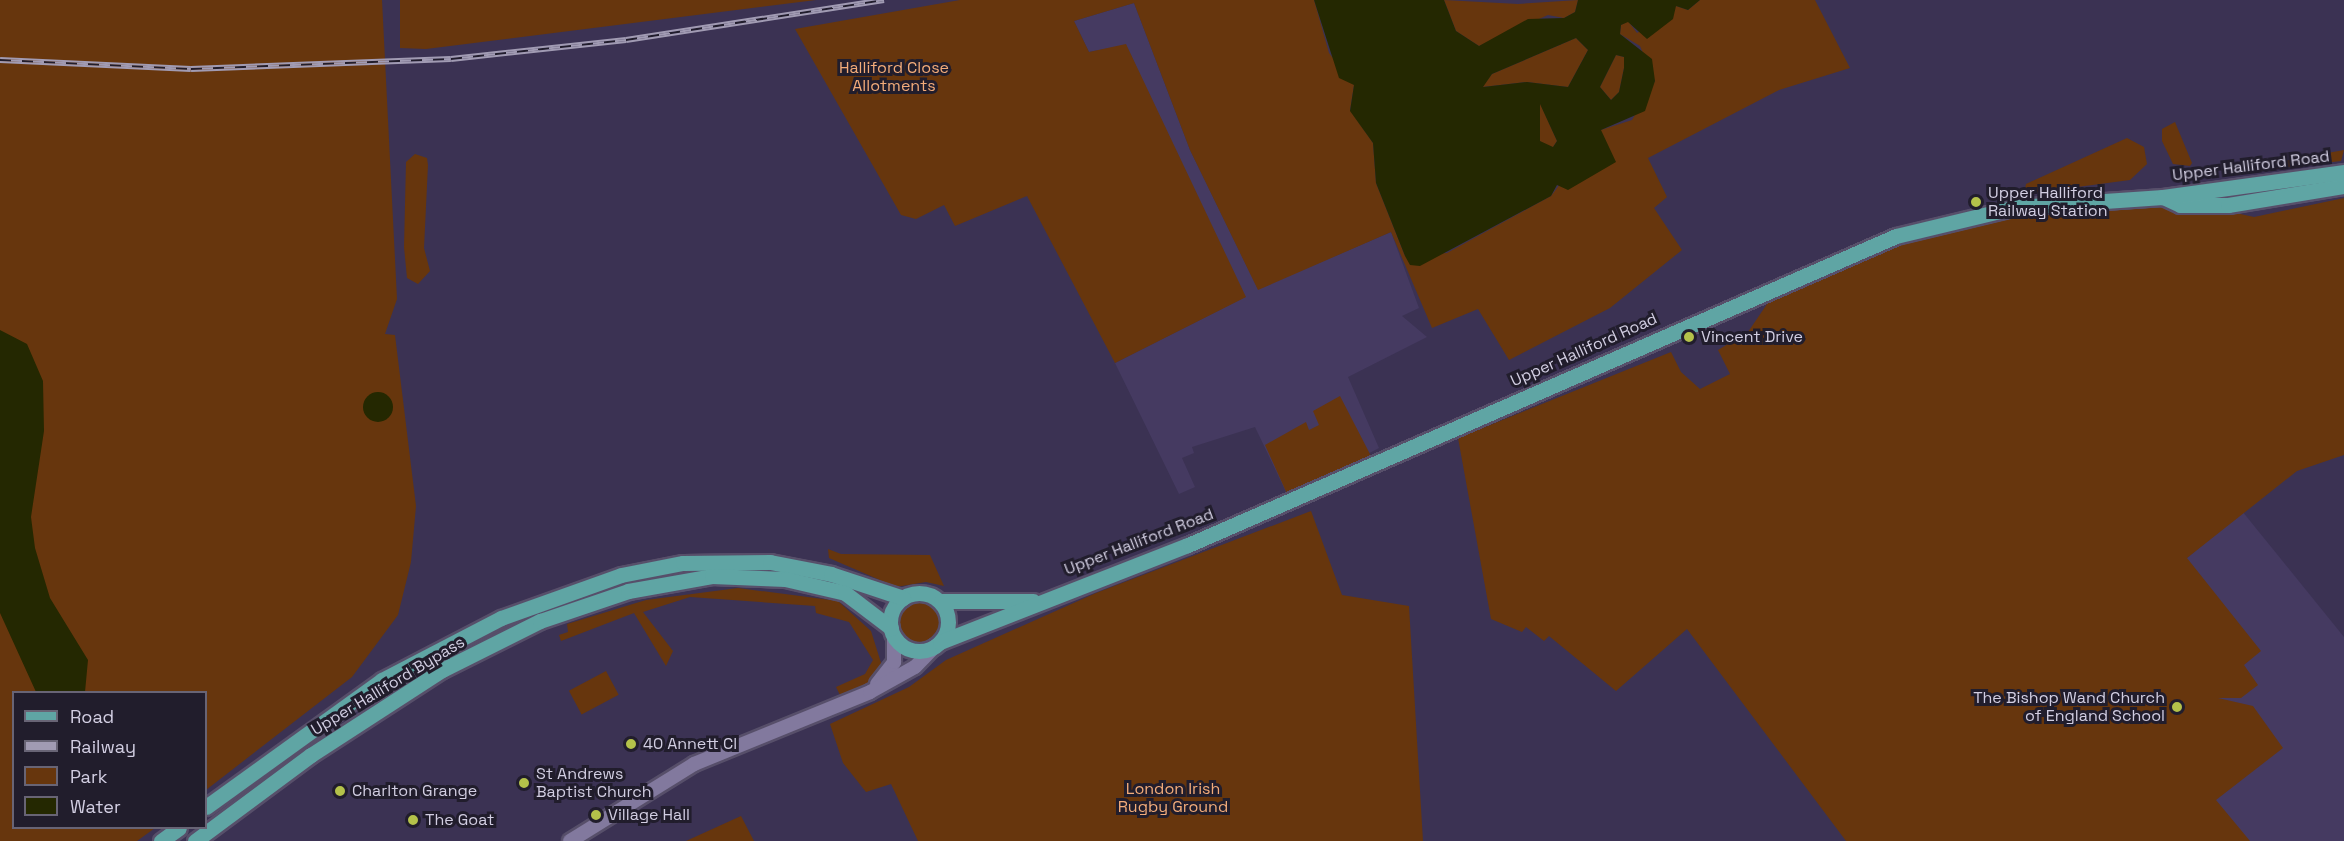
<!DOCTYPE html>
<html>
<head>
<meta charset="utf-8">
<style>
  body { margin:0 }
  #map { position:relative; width:2344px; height:841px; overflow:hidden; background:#3b3253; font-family:"Space Grotesk",sans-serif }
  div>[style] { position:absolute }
  .built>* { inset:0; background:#453a61 }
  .green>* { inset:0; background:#67360d; transform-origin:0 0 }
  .round { border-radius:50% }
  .water>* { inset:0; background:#242801 }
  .roads { filter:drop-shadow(2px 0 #574f6a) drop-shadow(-2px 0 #574f6a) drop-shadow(0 2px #574f6a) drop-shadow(0 -2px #574f6a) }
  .minor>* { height:14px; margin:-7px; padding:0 7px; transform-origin:7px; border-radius:7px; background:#82799e }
  .major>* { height:15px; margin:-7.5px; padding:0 7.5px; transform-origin:7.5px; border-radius:7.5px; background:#5fa5a4 }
  .major>.ring { margin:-7.5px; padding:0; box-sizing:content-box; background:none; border:15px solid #5fa5a4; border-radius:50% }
  .rail>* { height:6px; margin-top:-3px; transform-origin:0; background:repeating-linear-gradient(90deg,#211d2c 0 11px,#a19bb3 0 22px); box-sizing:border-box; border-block:2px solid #a19bb3 }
  .dots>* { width:16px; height:16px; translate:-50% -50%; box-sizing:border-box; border:3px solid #211d2c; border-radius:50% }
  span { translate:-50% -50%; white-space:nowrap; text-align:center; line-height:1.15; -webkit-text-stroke:6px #211d2c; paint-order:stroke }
  .park-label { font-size:16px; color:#f3ac7a }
  .street-label { font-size:16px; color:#d2cee2 }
  .poi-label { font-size:16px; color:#d2cee2 }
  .left { translate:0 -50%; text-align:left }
  .right { translate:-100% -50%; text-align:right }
  .legend { position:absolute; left:12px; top:691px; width:195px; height:138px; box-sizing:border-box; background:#211d2c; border:2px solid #686475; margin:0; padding:8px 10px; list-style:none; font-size:18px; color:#d2cee2 }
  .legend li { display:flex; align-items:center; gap:12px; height:30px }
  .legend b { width:30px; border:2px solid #686475 }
</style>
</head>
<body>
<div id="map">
  <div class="built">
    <div style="clip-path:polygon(1134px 3px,1190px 150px,1258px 289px,1391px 232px,1419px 308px,1402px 316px,1427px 337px,1348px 377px,1379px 448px,1288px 496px,1255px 427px,1192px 447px,1194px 453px,1182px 458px,1195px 487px,1179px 494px,1115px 363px,1245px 297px,1126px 45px,1089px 52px,1074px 21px)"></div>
    <div style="clip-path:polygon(2242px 511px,2344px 637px,2344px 841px,1856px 841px)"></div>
  </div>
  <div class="green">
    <div style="clip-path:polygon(0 0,382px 0,397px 299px,385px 334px,395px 335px,416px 506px,411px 562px,398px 615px,352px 677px,206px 790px,206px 692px,14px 692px,14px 828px,155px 828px,137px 841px,0 841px)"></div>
    <div style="clip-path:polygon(400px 0,816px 0,426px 49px,400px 48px)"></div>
    <div style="clip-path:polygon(960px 0,1314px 0,1329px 53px,1354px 85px,1350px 110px,1373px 143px,1376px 183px,1405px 256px,1447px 253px,1551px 196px,1601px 130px,1632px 120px,1655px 81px,1640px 46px,1620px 34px,1621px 25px,1628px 21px,1637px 33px,1676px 6px,1688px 10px,1700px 0,1815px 0,1850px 68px,1779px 90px,1648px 158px,1667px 197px,1654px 208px,1682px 250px,1610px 308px,1509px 360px,1478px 309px,1432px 328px,1391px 232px,1258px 290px,1190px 150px,1134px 3px,1074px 21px,1089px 52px,1126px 44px,1246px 297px,1115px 363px,1027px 196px,955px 226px,944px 205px,916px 219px,901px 215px,795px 29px)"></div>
    <div style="clip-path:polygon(1444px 0,1518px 4px,1578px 0,1575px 12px,1564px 18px,1548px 15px,1479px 46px,1456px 31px)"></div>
    <div style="clip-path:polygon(1576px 38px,1588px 50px,1568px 87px,1527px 82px,1482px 87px,1492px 74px)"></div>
    <div style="clip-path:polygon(1616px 55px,1624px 57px,1624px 68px,1619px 92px,1611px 100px,1600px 87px)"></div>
    <div style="clip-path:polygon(1540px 103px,1557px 141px,1553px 147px,1546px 149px,1540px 141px)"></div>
    <div style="clip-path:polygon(2175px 122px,2192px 163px,2190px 166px,2173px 164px,2162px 141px,2162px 129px)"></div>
    <div style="clip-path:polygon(2127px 138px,2144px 147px,2147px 164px,2130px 180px,2024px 194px,2026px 184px)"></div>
    <div style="clip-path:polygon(2344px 150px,2341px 161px,2233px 174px,2234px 170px)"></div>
    <div style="clip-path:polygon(415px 154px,427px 158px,428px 165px,424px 248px,430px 271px,418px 284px,407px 278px,404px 247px,406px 162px)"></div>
    <div style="clip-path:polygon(2163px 197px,2254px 217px,2344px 198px,2344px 455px,2297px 471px,2187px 558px,2261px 651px,2244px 665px,2258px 685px,2241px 698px,2218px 698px,2253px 706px,2283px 748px,2216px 800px,2250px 841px,1846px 841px,1687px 629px,1616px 691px,1549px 636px,1544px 641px,1526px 627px,1522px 632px,1491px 619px,1458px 438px,1671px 352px,1681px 372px,1700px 389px,1730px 374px,1718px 350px,1748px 332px,1780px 285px,1934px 224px)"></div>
    <div style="clip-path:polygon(1340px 396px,1371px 456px,1288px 496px,1265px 445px,1306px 422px,1309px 430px,1319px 425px,1313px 411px)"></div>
    <div style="clip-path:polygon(1311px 511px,1342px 595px,1409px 606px,1423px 841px,918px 841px,891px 784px,866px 792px,843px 763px,830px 724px,909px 687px,946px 660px,1096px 593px)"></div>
    <div style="clip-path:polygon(828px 549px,841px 554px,930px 555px,944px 586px,926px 582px,896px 587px,829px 558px)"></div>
    <div style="clip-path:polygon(738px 588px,838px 601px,871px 631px,883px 669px,870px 683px,840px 695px,836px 687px,865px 674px,873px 660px,849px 622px,816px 613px,815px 606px,690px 597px,643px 612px,673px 651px,666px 666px,634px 613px,561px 641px,559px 635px,568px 632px,567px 624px,646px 600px)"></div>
    <div class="round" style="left:896px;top:599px;width:46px;height:46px"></div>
    <div style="left:606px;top:671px;width:27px;height:42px;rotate:62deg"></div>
    <div style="clip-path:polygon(741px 816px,754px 841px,686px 841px)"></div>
  </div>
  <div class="water">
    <div style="clip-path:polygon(evenodd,1314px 0,1444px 0,1456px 31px,1479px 46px,1528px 19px,1564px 18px,1575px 12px,1578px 0,1700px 0,1688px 10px,1676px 6px,1673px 19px,1647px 39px,1628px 22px,1621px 25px,1620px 34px,1652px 59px,1655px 81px,1645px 111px,1601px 130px,1616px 162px,1568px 190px,1557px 185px,1551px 196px,1420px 266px,1410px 265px,1405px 256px,1376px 183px,1373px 143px,1350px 111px,1354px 85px,1339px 78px,1314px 0,1576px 38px,1588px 50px,1568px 87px,1527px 82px,1483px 87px,1492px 74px,1576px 38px,1314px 0,1616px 55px,1624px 57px,1624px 68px,1619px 92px,1611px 100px,1600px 87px,1616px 55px,1314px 0,1540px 104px,1557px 141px,1553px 147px,1540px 141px,1540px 104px)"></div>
    <div style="clip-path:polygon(0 330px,27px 344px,43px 381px,44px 431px,31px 517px,35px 548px,50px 598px,88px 660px,85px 692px,36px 692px,0 613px)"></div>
    <div class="round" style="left:363px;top:392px;width:30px;height:30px"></div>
  </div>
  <div class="roads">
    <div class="minor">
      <div style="left:877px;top:684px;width:28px;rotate:-52deg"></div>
      <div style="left:894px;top:662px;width:26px;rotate:-90deg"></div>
      <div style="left:570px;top:841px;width:146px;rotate:-31.8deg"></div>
      <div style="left:694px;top:764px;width:190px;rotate:-22.2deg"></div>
      <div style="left:870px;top:692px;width:51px;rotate:-29.1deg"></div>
      <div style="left:915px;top:667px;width:28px;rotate:-46deg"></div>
    </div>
    <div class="major">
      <div style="left:2163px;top:197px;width:19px;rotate:25deg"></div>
      <div style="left:2180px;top:205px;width:48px"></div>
      <div style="left:2228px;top:205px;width:118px;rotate:-9.3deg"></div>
      <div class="ring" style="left:890px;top:593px;width:43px;height:43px"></div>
      <div style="left:941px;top:601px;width:92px"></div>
      <div style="left:940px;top:642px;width:266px;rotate:-21.4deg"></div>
      <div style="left:1188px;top:545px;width:772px;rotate:-23.58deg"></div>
      <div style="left:1896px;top:236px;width:124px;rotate:-13.5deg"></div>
      <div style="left:2017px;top:207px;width:146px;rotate:-3.9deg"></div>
      <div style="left:2163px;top:197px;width:183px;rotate:-7.9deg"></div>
      <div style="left:206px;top:807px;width:217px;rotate:-35.8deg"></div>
      <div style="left:382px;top:680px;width:134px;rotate:-27.5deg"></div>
      <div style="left:501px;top:618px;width:127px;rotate:-19.7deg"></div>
      <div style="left:621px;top:575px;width:63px;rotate:-11deg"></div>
      <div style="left:683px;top:563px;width:87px;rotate:-0.7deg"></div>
      <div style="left:770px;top:562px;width:62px;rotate:11.1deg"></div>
      <div style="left:831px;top:574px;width:76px;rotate:18.4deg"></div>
      <div style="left:161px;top:841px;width:22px;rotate:-36deg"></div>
      <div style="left:195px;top:841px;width:144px;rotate:-36.6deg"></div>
      <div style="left:311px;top:755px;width:156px;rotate:-33deg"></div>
      <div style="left:442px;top:670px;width:110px;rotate:-26.6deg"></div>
      <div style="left:540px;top:621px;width:93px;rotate:-18.8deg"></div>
      <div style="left:628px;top:591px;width:85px;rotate:-10.1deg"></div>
      <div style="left:712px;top:576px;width:73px;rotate:2.4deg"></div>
      <div style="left:785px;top:579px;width:62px;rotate:13.1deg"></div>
      <div style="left:845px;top:593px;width:58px;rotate:37.3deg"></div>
    </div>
  </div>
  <div class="rail">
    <div style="left:0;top:60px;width:191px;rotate:2.7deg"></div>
    <div style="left:191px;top:69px;width:260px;rotate:-2.2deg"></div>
    <div style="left:451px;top:59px;width:176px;rotate:-6.2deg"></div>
    <div style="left:626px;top:40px;width:261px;rotate:-8.8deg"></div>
  </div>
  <div class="dots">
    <div style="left:1976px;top:202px;background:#b4c24a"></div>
    <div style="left:1689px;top:337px;background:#b4c24a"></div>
    <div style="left:2177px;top:707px;background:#b4c24a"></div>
    <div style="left:631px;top:744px;background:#b4c24a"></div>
    <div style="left:524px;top:783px;background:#b4c24a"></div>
    <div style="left:340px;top:791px;background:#b4c24a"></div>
    <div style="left:596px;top:815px;background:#b4c24a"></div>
    <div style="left:413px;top:820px;background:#b4c24a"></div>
  </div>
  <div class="park-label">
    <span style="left:894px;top:77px">Halliford Close<br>Allotments</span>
    <span style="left:1173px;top:798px">London Irish<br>Rugby Ground</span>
  </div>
  <div class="street-label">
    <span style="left:2251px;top:166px;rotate:-7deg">Upper Halliford Road</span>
    <span style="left:1584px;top:350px;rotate:-24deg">Upper Halliford Road</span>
    <span style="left:1139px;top:542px;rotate:-21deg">Upper Halliford Road</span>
    <span style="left:388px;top:686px;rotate:-31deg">Upper Halliford Bypass</span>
  </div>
  <div class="poi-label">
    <span class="left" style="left:1988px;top:202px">Upper Halliford<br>Railway Station</span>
    <span class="left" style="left:1701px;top:337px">Vincent Drive</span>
    <span class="right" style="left:2165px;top:707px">The Bishop Wand Church<br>of England School</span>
    <span class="left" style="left:643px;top:744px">40 Annett Cl</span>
    <span class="left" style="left:536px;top:783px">St Andrews<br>Baptist Church</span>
    <span class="left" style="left:352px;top:791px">Charlton Grange</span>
    <span class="left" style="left:608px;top:815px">Village Hall</span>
    <span class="left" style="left:425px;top:820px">The Goat</span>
  </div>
  <ul class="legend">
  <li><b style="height:8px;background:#5fa5a4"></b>Road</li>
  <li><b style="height:8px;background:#a19bb3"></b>Railway</li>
  <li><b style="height:16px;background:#67360d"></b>Park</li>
  <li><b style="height:16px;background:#242801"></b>Water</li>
  </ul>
</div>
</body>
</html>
